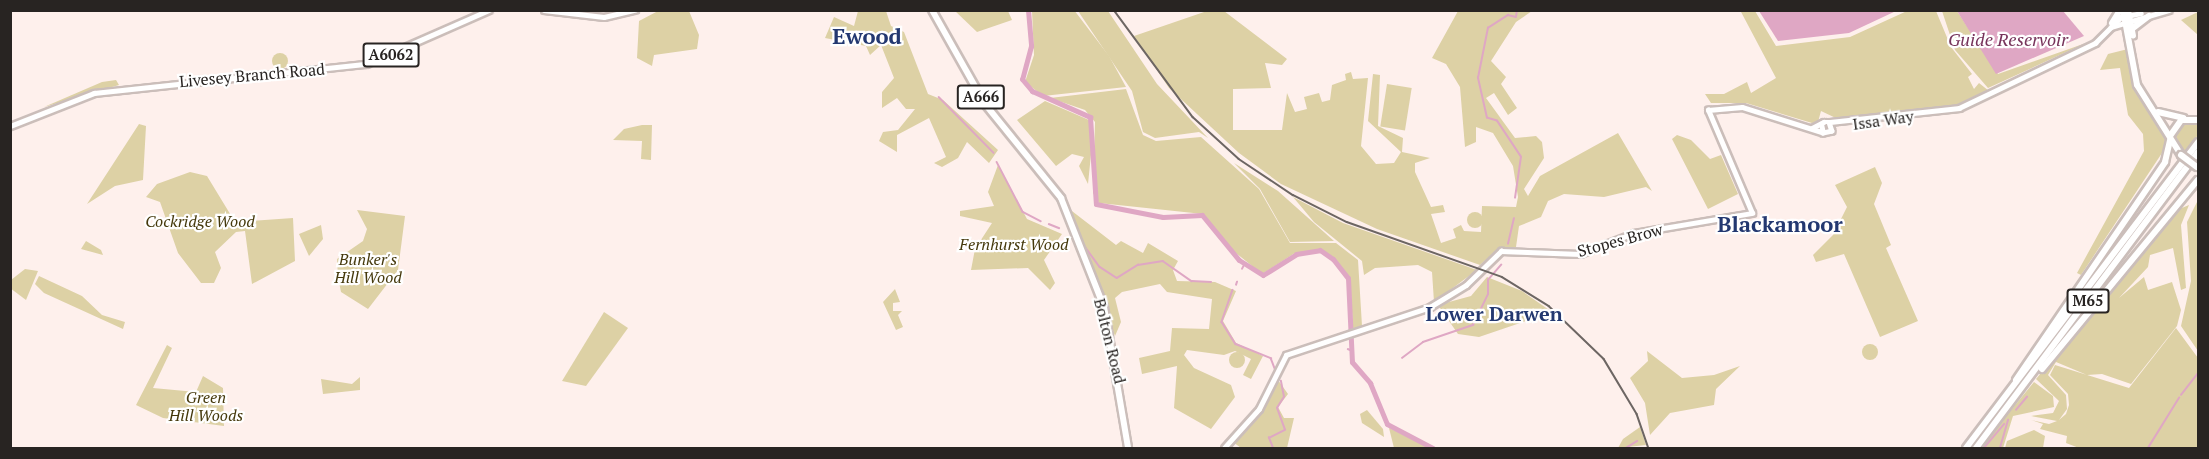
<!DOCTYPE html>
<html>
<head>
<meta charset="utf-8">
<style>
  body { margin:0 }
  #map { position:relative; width:2209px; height:459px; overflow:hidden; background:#fef0ec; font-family:"PT Serif",serif }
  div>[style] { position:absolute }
  .green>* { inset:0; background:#ddd1a5; transform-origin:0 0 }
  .round { border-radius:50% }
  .water>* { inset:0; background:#dfa7c4 }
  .stream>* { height:1.5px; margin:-0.75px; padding:0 0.75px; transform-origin:0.75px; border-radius:0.75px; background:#dfa7c4 }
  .river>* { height:5px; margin:-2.5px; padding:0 2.5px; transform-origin:2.5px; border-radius:2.5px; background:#dfa7c4 }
  .roads { filter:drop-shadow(2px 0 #cbbeba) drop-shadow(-2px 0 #cbbeba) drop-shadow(0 2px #cbbeba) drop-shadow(0 -2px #cbbeba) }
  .major>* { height:4.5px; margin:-2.25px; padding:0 2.25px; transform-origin:2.25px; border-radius:2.25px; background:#fff }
  .highway>* { height:6px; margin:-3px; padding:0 3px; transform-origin:3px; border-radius:3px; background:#fff }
  .rail>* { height:1.5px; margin:-0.75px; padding:0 0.75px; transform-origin:0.75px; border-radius:0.75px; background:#6d6663 }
  .bridges { filter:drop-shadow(2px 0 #cbbeba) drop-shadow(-2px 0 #cbbeba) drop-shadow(0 2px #cbbeba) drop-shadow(0 -2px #cbbeba) }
  .highway-bridge>* { height:6px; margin:-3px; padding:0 3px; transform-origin:3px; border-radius:3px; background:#fff }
  span { translate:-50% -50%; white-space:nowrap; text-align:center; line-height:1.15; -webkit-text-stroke:4.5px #fff; paint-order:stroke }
  .shield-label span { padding:2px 4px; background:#fff; border:2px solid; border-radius:4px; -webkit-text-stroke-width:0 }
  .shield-label { font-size:15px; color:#282422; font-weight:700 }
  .street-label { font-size:16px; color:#282422 }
  .park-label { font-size:16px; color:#45390c; font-style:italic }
  .water-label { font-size:18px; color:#77345b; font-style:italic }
  .quarter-label { font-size:20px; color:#233870; font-weight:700 }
  .district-label { font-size:22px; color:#233870; font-weight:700 }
  .frame { position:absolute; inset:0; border:12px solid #282422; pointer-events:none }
</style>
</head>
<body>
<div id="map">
  <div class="green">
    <div style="clip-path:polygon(1074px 10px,1109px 56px,1126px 87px,1043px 96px,1025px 82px,1034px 55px,1032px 11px)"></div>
    <div style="clip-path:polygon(1740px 10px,1755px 11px,1776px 46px,1850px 37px,1907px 11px,1936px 11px,1951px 47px,1972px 74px,1968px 77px,1974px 89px,1979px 83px,1989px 91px,1959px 105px,1894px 114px,1840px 120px,1821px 111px,1818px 122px,1812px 123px,1746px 103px,1711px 103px,1705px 94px,1724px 94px,1747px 82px,1751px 93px,1776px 78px)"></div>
    <div style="clip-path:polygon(658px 11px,689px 11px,699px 35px,697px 49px,654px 55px,652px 66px,637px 58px,639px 21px)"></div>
    <div style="clip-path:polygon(858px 11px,886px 11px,891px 26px,904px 32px,928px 94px,943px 100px,998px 150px,989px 163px,967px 142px,958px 158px,942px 167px,934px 163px,946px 157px,929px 118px,897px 135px,897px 152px,879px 141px,883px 132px,898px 130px,915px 109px,906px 109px,897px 98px,882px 108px,882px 92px,894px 78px,881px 45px,870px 55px,866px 46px,825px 38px,834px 17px,854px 26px)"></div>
    <div style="clip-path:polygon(955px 11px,1008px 11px,1012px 20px,977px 32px)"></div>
    <div style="clip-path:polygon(1078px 11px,1108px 11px,1157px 84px,1208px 138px,1199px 132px,1155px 138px,1143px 132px,1132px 91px)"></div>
    <div style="clip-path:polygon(1207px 11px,1224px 11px,1287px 59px,1282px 65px,1265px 63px,1271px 88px,1233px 89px,1233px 130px,1282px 130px,1287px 93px,1295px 112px,1307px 109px,1304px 97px,1319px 93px,1322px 102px,1330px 100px,1332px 85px,1346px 80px,1345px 74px,1351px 72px,1353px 79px,1368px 78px,1361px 146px,1376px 164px,1394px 163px,1401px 152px,1368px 121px,1373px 74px,1380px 75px,1378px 126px,1403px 138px,1402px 152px,1430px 158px,1415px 163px,1415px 172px,1431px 207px,1443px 205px,1445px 212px,1431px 214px,1441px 243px,1456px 238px,1453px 229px,1461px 225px,1464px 231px,1481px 232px,1482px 206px,1516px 207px,1518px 197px,1513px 166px,1493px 133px,1476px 127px,1476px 142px,1465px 147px,1460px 87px,1446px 64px,1432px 58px,1458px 11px,1532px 11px,1516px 22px,1491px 61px,1506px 77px,1501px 84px,1517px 108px,1508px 115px,1494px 93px,1486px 98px,1515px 138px,1536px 136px,1542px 142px,1544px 158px,1524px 189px,1528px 196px,1540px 176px,1618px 133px,1652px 191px,1646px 187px,1604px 197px,1564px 194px,1548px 201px,1541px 217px,1519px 226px,1516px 247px,1497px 250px,1480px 265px,1377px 229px,1281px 184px,1239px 153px,1169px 88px,1134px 36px)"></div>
    <div style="clip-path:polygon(1942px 11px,1957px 11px,1998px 74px,2086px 43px,1988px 88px,1955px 50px)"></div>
    <div style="clip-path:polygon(2198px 12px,2198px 35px,2181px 20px)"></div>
    <div style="clip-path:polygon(2128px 49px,2138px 94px,2161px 123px,2168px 144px,2081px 275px,2077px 273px,2144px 151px,2143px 134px,2128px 115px,2120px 68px,2100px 70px,2108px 54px)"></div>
    <div class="round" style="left:272px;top:53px;width:16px;height:16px"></div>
    <div style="clip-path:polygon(102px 82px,116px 80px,119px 85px,44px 107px)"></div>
    <div style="left:1387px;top:84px;width:25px;height:43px;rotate:9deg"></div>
    <div style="clip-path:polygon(1126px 89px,1143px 135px,1156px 141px,1201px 137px,1259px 189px,1290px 243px,1336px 243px,1358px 260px,1362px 326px,1353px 329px,1350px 277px,1321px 250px,1295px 253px,1262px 274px,1226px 245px,1203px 214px,1099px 203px,1093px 193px,1095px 122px,1085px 110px,1050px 98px)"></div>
    <div style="clip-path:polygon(1045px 101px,1089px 120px,1093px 135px,1088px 184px,1079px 166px,1084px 157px,1072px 154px,1056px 166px,1017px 120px)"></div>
    <div style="clip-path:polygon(2186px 122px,2198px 125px,2198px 135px,2185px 153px,2175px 135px)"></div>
    <div style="clip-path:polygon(139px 124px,146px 126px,143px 180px,115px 186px,87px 204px)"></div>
    <div style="clip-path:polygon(642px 125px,652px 125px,651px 160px,641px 159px,642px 141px,613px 140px,624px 129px)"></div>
    <div style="clip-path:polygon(1677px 135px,1691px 140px,1710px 159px,1721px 155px,1738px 194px,1708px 209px,1672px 139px)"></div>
    <div style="clip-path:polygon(1234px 163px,1278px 191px,1334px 241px,1290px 242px,1260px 189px)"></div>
    <div style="clip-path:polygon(998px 165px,1027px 219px,1062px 234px,1044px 260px,1055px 283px,1050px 290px,1028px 268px,971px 270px,975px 249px,992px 223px,960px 216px,960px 211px,994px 206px,988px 192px)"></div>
    <div style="clip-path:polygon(1875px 167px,1882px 183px,1874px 204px,1891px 245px,1886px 248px,1918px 321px,1880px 337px,1844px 254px,1816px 262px,1813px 255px,1833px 235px,1847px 207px,1835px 185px)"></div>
    <div style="clip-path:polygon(190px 172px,207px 176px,235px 222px,293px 218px,295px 261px,252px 284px,245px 231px,236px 232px,215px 252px,221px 268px,214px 283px,201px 283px,178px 253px,160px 202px,146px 197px,157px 184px)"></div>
    <div style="clip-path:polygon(1293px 197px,1343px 223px,1477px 270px,1434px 302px,1432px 272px,1418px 265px,1375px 268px,1364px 275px,1362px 261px,1314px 222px)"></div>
    <div style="clip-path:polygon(2198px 200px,2198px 351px,2181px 326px,2191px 281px,2187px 222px)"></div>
    <div style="clip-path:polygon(2189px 205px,2181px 225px,2186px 288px,2181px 290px,2173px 248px,2150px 255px,2148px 267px,2119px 298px,2144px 277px,2148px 290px,2172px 282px,2181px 310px,2177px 326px,2131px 384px,2102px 374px,2087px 375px,2056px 362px,2048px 375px,2066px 395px,2067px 409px,2059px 420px,2066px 414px,2069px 405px,2068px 394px,2050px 375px,2055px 365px,2129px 388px,2176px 328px,2198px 358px,2198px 448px,2079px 448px,2066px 443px,2067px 436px,2040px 429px,2043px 424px,2031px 420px,2049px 424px,2057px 421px,2031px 416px,2053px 413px,2059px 401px,2036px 379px,2177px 210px)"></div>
    <div style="clip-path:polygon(1068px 208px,1116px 245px,1121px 241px,1143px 253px,1148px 243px,1178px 261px,1173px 270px,1177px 281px,1215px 282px,1236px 291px,1223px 321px,1236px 343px,1263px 356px,1251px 379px,1243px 375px,1251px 359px,1235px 351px,1224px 355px,1187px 350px,1184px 355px,1194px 368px,1231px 385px,1235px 397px,1211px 429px,1174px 408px,1177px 366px,1142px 374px,1139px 358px,1170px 351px,1172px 328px,1209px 329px,1212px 299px,1167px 292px,1160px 284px,1122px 292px,1115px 298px,1121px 322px,1115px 336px)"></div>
    <div style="clip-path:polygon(357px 210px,405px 216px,398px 270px,368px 309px,341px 292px,338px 277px,337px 259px,363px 241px,367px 229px)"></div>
    <div class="round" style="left:1467px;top:212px;width:16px;height:16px"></div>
    <div style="clip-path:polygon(321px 225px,323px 239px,309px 256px,299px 234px)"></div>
    <div style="clip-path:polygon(86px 241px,101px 250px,103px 255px,81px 249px)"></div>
    <div style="clip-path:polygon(25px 269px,38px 271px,26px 300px,10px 288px,11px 280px)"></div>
    <div style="clip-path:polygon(39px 276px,82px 296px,102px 315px,125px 322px,123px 329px,44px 293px,35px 284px)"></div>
    <div style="clip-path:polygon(1487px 277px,1522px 291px,1552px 312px,1479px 337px,1458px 334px,1438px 305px,1471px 296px)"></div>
    <div style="clip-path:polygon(895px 289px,900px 302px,893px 303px,893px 311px,902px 311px,898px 315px,903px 327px,896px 330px,883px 302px)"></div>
    <div style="clip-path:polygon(604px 312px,628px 328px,586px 386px,562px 381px)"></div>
    <div class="round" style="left:1862px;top:344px;width:16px;height:16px"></div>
    <div style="clip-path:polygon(167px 345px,172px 348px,153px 388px,196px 392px,203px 376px,223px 388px,224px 426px,163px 418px,136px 405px)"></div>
    <div style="clip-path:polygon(1647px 351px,1682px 378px,1714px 375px,1740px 366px,1716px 389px,1714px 405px,1670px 413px,1650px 435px,1645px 403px,1630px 378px,1648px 361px)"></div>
    <div class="round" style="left:1229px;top:352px;width:16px;height:16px"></div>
    <div style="clip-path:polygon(360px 377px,360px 390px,323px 394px,321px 379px,352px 384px)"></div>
    <div style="clip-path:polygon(1278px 380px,1288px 394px,1278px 407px,1284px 418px,1294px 418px,1287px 448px,1241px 448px,1233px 442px)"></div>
    <div style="clip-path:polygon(2034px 382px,2053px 396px,2054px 407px,2013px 416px,2003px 448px,1980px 448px)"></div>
    <div style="clip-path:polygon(1367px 410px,1383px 429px,1384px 437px,1362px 423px,1360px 414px)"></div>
    <div style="clip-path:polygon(1640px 427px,1646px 445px,1618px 448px,1623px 439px)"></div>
    <div style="clip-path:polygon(1389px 428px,1422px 443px,1430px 448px,1394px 448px)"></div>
    <div style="clip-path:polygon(2034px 430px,2045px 436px,2043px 448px,2005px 448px,2007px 441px)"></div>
  </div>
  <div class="water">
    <div style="clip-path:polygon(1759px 11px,1896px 11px,1849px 33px,1778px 41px)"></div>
    <div style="clip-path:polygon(1957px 11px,2063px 11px,2084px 36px,1996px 74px)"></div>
  </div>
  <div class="stream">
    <div style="left:939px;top:97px;width:78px;rotate:45.5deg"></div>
    <div style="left:997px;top:162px;width:56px;rotate:62.5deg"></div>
    <div style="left:1023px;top:212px;width:20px;rotate:27deg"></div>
    <div style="left:1515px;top:198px;width:41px;rotate:-81.7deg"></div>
    <div style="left:1521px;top:157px;width:43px;rotate:-123.7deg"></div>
    <div style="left:1497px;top:121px;width:10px;rotate:-163deg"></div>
    <div style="left:1487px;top:118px;width:41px;rotate:-102.7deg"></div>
    <div style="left:1478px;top:78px;width:51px;rotate:-78.7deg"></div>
    <div style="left:1488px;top:28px;width:24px;rotate:-33deg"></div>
    <div style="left:1508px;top:15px;width:8px;rotate:14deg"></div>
    <div style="left:1516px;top:17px;width:7px;rotate:-82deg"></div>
    <div style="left:1049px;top:224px;width:11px;rotate:22deg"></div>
    <div style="left:1081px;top:241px;width:32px;rotate:54deg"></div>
    <div style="left:1100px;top:267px;width:20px;rotate:33deg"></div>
    <div style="left:1117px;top:278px;width:25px;rotate:-32deg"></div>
    <div style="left:1138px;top:265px;width:25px;rotate:-9deg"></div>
    <div style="left:1163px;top:261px;width:35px;rotate:35deg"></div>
    <div style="left:1192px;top:281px;width:19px;rotate:3deg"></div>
    <div style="left:1508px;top:244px;width:26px;rotate:-77deg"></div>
    <div style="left:1242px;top:269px;width:4px;rotate:-63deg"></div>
    <div style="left:1236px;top:285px;width:3px;rotate:-72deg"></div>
    <div style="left:1233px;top:290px;width:34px;rotate:109deg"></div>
    <div style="left:1222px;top:322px;width:26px;rotate:58deg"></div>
    <div style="left:1236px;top:344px;width:38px;rotate:22deg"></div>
    <div style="left:1271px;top:358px;width:14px;rotate:69deg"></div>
    <div style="left:1348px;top:349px;width:5px;rotate:22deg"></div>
    <div style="left:1402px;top:358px;width:26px;rotate:-37deg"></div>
    <div style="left:1423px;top:342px;width:53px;rotate:-18.8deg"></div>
    <div style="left:1473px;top:325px;width:34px;rotate:-64deg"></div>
    <div style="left:1488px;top:294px;width:14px;rotate:-90deg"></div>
    <div style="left:1488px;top:280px;width:20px;rotate:-49deg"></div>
    <div style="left:2181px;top:395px;width:28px;rotate:-52deg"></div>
    <div style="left:2016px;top:410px;width:17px;rotate:-50deg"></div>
    <div style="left:1273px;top:448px;width:11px;rotate:-112deg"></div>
    <div style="left:1269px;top:438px;width:18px;rotate:-27deg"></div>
    <div style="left:1285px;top:430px;width:23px;rotate:-110deg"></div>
    <div style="left:1277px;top:408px;width:13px;rotate:-58deg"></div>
    <div style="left:1284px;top:397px;width:16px;rotate:-101deg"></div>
    <div style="left:1626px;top:448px;width:13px;rotate:-32deg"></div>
    <div style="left:1984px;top:448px;width:31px;rotate:-50deg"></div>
    <div style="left:2000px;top:448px;width:29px;rotate:-74deg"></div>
    <div style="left:2148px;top:448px;width:59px;rotate:-58.2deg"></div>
  </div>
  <div class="river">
    <div style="left:1028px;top:10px;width:36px;rotate:85deg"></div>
    <div style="left:1031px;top:46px;width:34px;rotate:105deg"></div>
    <div style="left:1022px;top:79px;width:16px;rotate:50deg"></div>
    <div style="left:1032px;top:91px;width:64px;rotate:24.1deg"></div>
    <div style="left:1090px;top:117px;width:87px;rotate:86.1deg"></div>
    <div style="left:1096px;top:204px;width:68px;rotate:11deg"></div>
    <div style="left:1163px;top:217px;width:39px;rotate:-3deg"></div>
    <div style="left:1202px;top:215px;width:58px;rotate:50.6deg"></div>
    <div style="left:1239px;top:260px;width:28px;rotate:32deg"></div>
    <div style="left:1263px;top:275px;width:39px;rotate:-32deg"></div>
    <div style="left:1296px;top:254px;width:24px;rotate:-9deg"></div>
    <div style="left:1320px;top:250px;width:16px;rotate:35deg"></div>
    <div style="left:1333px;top:259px;width:24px;rotate:52deg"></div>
    <div style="left:1348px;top:278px;width:84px;rotate:87.3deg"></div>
    <div style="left:1352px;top:362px;width:28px;rotate:49deg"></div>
    <div style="left:1370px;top:383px;width:44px;rotate:67.5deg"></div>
    <div style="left:1387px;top:424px;width:52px;rotate:27.6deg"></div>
  </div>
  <div class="roads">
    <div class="major">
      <div style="left:544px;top:10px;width:60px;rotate:6.7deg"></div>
      <div style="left:604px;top:17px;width:32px;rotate:-13deg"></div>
      <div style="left:2111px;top:27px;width:60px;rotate:-16.3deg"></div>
      <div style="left:1830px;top:122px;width:130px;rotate:-6.2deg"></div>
      <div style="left:1959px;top:108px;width:151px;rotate:-25.5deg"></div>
      <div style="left:2095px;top:43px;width:37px;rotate:-45deg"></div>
      <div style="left:2121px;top:17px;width:20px;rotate:-11deg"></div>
      <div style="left:10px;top:126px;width:90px;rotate:-21.4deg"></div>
      <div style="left:94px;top:93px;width:274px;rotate:-6.1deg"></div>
      <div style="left:366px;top:64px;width:134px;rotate:-23.7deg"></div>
      <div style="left:1812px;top:128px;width:13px;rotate:-27deg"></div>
      <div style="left:1824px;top:122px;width:5px"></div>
      <div style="left:1829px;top:122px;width:9px;rotate:72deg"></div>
      <div style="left:1832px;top:131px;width:9px;rotate:167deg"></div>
      <div style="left:1823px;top:133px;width:9px;rotate:-103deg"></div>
      <div style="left:1224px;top:448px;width:52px;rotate:-48.1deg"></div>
      <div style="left:1259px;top:409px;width:60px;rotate:-63.4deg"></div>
      <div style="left:1286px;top:355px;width:152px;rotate:-18.4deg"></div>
      <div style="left:1430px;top:307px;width:42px;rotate:-31.4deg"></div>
      <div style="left:1466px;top:285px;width:49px;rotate:-44.2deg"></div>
      <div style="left:1501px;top:251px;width:79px;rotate:2.2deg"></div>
      <div style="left:1580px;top:254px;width:58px;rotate:-21.3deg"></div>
      <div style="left:1634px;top:233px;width:120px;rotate:-9.6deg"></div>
      <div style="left:1752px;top:213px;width:112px;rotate:-113.1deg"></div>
      <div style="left:1708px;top:110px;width:34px;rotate:-5deg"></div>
      <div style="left:1742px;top:107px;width:84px;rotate:17.4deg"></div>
    </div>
    <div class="highway">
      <div style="left:932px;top:10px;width:108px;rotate:60.6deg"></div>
      <div style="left:985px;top:104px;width:121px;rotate:51deg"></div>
      <div style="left:1061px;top:198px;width:117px;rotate:68.5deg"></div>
      <div style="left:1104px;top:307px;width:143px;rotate:80.3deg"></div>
      <div style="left:2123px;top:10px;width:76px;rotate:79.4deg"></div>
      <div style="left:2137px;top:85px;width:83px;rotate:57.8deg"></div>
      <div style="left:2128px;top:10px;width:26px;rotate:79deg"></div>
      <div style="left:2112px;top:23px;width:15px;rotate:-58deg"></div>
      <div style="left:2133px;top:28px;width:20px;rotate:-37deg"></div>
      <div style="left:2158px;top:112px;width:26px;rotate:13deg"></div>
      <div style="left:2170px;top:136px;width:19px;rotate:-55deg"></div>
      <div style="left:2181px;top:120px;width:17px"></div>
      <div style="left:2042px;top:369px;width:245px;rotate:-50.5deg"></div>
      <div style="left:2016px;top:380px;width:264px;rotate:-55.6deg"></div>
      <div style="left:2165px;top:162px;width:23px;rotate:-77deg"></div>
      <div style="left:1966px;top:448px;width:384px;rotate:-52.8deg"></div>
      <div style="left:1976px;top:448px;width:370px;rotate:-53.1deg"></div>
    </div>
  </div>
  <div class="rail">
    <div style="left:1114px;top:10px;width:133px;rotate:53.6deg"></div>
    <div style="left:1193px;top:117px;width:62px;rotate:42.4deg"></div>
    <div style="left:1239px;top:159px;width:65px;rotate:33.7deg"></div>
    <div style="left:1293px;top:195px;width:60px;rotate:26.6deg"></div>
    <div style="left:1347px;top:222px;width:164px;rotate:19.5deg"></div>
    <div style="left:1502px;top:277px;width:55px;rotate:31.7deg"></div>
    <div style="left:1549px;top:306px;width:76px;rotate:43.9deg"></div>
    <div style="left:1604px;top:359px;width:64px;rotate:59deg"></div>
    <div style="left:1637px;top:414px;width:36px;rotate:71deg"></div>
  </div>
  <div class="bridges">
    <div class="highway-bridge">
      <div style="left:2181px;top:155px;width:20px;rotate:37deg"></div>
    </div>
  </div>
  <div class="shield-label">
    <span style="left:391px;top:55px">A6062</span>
    <span style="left:981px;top:97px">A666</span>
    <span style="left:2088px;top:301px">M65</span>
  </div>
  <div class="street-label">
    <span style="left:252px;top:75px;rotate:-5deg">Livesey Branch Road</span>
    <span style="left:1883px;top:120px;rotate:-8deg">Issa Way</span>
    <span style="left:1620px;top:240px;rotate:-15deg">Stopes Brow</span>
    <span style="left:1110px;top:341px;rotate:76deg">Bolton Road</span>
  </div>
  <div class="park-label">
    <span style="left:200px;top:221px">Cockridge Wood</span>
    <span style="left:1014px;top:244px">Fernhurst Wood</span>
    <span style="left:368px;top:268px">Bunker's<br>Hill Wood</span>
    <span style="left:206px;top:406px">Green<br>Hill Woods</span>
  </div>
  <div class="water-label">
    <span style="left:2008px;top:39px">Guide Reservoir</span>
  </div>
  <div class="quarter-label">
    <span style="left:1494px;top:313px">Lower Darwen</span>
  </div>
  <div class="district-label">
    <span style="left:867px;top:36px">Ewood</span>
    <span style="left:1780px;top:224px">Blackamoor</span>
  </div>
  <div class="frame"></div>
</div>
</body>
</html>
